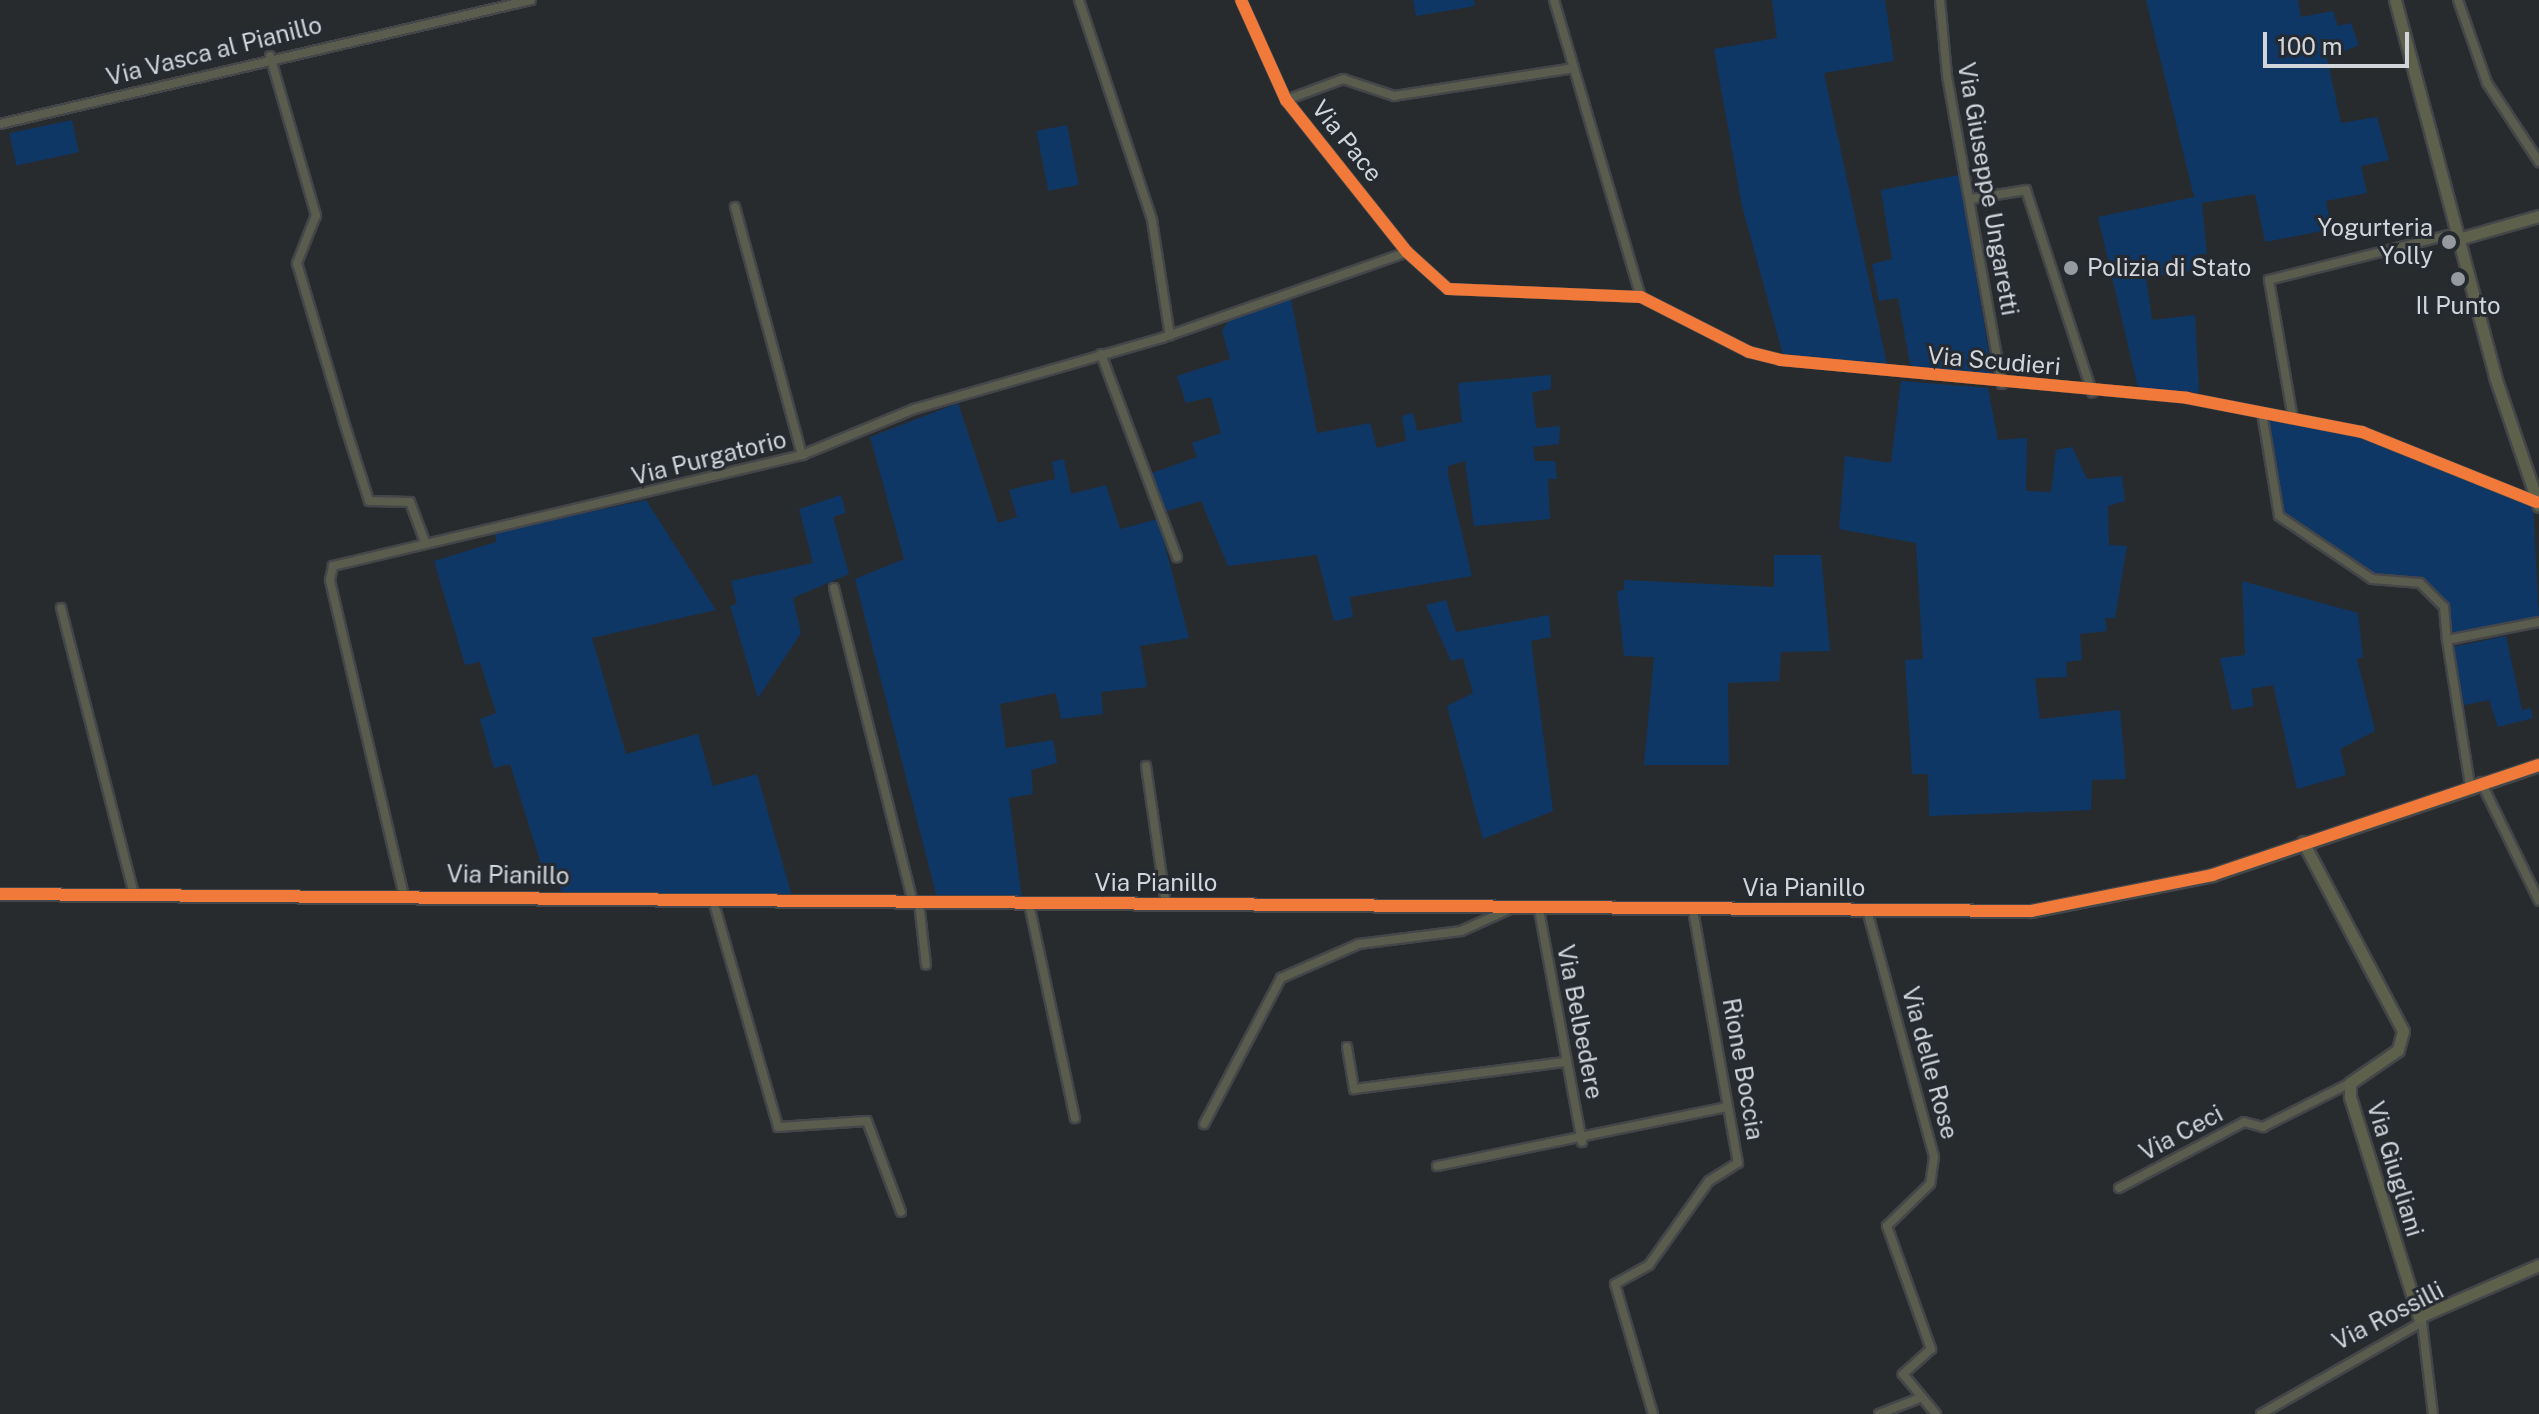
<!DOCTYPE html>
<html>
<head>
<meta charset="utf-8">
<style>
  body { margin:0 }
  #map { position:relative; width:2539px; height:1414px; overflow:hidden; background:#282b2e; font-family:"Public Sans",sans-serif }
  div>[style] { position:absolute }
  .green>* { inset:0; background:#0f3766; transform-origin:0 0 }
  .roads { filter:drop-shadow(2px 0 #444649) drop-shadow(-2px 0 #444649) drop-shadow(0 2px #444649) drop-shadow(0 -2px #444649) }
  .street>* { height:8px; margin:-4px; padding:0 4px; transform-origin:4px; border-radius:4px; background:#5a5c4e }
  .secondary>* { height:11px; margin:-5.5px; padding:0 5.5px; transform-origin:5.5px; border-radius:5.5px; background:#5d604b }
  .cycleway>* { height:12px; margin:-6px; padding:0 6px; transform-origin:6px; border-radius:6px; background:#f17a3a }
  .dots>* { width:22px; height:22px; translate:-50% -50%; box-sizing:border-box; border:4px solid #252a31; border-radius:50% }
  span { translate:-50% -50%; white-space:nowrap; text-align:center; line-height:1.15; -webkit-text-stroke:6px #252a31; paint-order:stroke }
  .street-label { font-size:24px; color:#d2d6da }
  .poi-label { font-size:24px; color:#d2d6da }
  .right { translate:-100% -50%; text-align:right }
  .left { translate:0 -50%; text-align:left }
  .scale { position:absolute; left:2263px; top:32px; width:146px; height:36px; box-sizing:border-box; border:4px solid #d2d6da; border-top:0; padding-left:10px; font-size:24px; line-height:28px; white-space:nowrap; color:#d2d6da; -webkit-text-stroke:6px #252a31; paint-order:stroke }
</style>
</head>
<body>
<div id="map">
  <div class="green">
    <div style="clip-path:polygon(1413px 0,1474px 0,1475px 6px,1416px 16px)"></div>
    <div style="clip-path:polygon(1772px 0,1885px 0,1894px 61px,1824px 73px,1888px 369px,1783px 355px,1742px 206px,1714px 49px,1777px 38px)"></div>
    <div style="clip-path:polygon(2146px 0,2298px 0,2301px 17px,2333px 11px,2338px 26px,2351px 23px,2359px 45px,2327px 58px,2341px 123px,2377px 117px,2389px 160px,2361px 166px,2367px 193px,2326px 201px,2332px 229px,2265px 242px,2255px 194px,2202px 203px,2207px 254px,2198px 254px,2200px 270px,2146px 277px,2152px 320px,2195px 315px,2199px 393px,2138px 388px,2098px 217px,2194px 197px)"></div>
    <div style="left:72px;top:120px;width:33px;height:64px;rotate:78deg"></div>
    <div style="left:1067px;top:125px;width:61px;height:31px;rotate:79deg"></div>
    <div style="clip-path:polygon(1959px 175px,1993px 377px,1911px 369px,1898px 298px,1879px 301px,1872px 264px,1892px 259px,1881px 190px)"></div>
    <div style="clip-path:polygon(1291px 299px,1317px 433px,1370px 423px,1377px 448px,1406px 441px,1402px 416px,1413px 413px,1417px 431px,1462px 422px,1458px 383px,1551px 375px,1551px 389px,1532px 392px,1536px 428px,1560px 426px,1559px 444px,1533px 447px,1535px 461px,1555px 461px,1557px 479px,1548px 479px,1550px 519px,1474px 526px,1465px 461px,1448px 466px,1448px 475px,1472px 576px,1350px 597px,1353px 617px,1334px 621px,1317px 555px,1228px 566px,1201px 501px,1164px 512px,1152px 473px,1197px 457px,1192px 443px,1221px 433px,1211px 397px,1186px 403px,1177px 376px,1230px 359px,1222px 331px,1229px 320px)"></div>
    <div style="clip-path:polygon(1901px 381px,1988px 388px,1998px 440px,2027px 438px,2026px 491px,2051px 492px,2056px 450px,2072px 447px,2087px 479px,2122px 476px,2125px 501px,2108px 506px,2109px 545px,2127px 546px,2115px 618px,2105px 618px,2107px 631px,2080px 634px,2082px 660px,2066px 662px,2067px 677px,2035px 678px,2040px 719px,2120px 710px,2126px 779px,2092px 780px,2091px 810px,1929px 816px,1928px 774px,1912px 774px,1905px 660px,1923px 659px,1916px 543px,1839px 529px,1845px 456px,1891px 463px)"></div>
    <div style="clip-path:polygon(958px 403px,998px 523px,1017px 517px,1009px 490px,1055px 479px,1052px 462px,1064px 459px,1071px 494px,1106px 485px,1120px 529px,1158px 519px,1189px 638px,1140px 646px,1147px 687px,1101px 692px,1103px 714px,1061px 719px,1056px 693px,1000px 704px,1006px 748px,1053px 740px,1057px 763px,1031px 770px,1033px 794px,1009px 798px,1022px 899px,937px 898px,855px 579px,904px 559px,870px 437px)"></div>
    <div style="clip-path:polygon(2267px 418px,2362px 436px,2533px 506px,2539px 618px,2451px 636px,2449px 605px,2422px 578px,2372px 575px,2282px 514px)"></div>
    <div style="clip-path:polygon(841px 495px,846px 513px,833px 517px,849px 574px,793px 598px,801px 633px,758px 698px,730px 606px,737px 604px,731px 581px,813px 563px,799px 509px)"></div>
    <div style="clip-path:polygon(646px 500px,716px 610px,592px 638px,626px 754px,698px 734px,713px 786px,757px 774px,792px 896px,562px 893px,558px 882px,547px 884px,510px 764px,494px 768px,480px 719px,496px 713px,480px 662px,465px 665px,434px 561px,496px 542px,495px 532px)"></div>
    <div style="clip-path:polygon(1774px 555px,1821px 555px,1830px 651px,1781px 652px,1779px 681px,1728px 683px,1729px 765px,1644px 765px,1654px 657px,1624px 656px,1617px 591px,1624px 590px,1624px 580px,1774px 587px)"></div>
    <div style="clip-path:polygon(2242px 581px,2358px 613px,2363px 657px,2357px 659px,2375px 731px,2340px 749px,2346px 775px,2297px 789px,2273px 685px,2251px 689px,2254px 706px,2232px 710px,2220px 658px,2245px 655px)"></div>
    <div style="clip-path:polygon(1446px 600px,1456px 632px,1549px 615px,1551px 637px,1531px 641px,1553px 811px,1483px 839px,1447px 706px,1473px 693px,1463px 658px,1451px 661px,1426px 605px)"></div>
    <div style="clip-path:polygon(2506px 636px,2522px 710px,2531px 708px,2533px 718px,2498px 727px,2489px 700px,2460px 706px,2452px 647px)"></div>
  </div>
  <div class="roads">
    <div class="street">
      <div style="left:1079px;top:0;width:232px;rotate:71.6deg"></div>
      <div style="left:1152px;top:220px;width:117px;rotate:81.2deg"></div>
      <div style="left:1241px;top:0;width:110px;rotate:65.8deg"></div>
      <div style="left:1286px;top:100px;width:194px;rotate:51.5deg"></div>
      <div style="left:1407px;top:252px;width:55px;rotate:42.1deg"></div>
      <div style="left:1448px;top:289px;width:193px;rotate:2.4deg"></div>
      <div style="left:1641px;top:297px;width:121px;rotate:27deg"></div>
      <div style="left:1749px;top:352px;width:32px;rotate:14deg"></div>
      <div style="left:1780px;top:360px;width:409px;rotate:5.3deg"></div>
      <div style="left:2187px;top:398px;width:178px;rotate:11deg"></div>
      <div style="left:2362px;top:432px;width:188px;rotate:21.9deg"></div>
      <div style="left:1554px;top:0;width:309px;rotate:73.7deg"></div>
      <div style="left:1940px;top:0;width:76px;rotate:84.7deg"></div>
      <div style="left:1947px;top:76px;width:313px;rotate:79.9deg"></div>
      <div style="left:2458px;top:0;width:88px;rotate:70.7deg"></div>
      <div style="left:2487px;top:83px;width:95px;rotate:56.6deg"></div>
      <div style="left:270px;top:56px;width:166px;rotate:73.9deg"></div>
      <div style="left:316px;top:215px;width:52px;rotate:111.6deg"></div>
      <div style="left:297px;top:263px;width:166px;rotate:73.5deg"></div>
      <div style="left:344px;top:422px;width:83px;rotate:72.4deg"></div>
      <div style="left:369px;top:501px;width:41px;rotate:1.4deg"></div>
      <div style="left:410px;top:502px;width:43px;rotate:69.4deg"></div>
      <div style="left:1286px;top:100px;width:61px;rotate:-20.2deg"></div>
      <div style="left:1343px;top:79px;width:54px;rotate:18.4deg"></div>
      <div style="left:1394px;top:96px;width:182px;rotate:-8.8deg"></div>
      <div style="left:0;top:124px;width:545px;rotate:-13.14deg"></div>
      <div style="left:1971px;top:199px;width:56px;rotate:-9.3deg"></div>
      <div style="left:2026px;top:190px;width:213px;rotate:71.9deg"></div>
      <div style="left:735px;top:207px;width:257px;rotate:74.9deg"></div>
      <div style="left:1101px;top:354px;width:217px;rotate:69.5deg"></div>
      <div style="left:2262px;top:413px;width:104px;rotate:80.6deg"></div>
      <div style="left:2279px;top:516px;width:112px;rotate:34.1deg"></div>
      <div style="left:2372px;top:579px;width:48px;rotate:4.8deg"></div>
      <div style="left:2420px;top:583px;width:34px;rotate:45deg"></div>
      <div style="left:2444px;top:607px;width:33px;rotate:85deg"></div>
      <div style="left:2447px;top:640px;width:94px;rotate:-11.1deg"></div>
      <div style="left:2293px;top:419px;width:141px;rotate:-99.8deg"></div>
      <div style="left:2269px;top:280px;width:193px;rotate:-14.1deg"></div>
      <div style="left:834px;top:588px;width:325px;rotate:75.9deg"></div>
      <div style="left:61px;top:608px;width:295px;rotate:75.7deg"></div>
      <div style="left:2447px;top:640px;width:147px;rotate:81deg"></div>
      <div style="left:1146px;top:766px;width:140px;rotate:81.8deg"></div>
      <div style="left:2481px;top:782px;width:132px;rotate:64deg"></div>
      <div style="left:404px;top:896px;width:325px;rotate:-103.2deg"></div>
      <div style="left:330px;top:580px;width:14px;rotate:-78deg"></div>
      <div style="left:333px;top:566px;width:482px;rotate:-13.3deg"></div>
      <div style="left:802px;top:455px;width:121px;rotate:-22.3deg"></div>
      <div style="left:914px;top:409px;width:258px;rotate:-16deg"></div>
      <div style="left:1162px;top:338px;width:260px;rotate:-19.3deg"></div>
      <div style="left:713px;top:900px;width:236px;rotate:74deg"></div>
      <div style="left:778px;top:1127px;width:89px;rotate:-3.9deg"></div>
      <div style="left:867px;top:1121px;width:97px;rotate:69.5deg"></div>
      <div style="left:919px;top:903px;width:62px;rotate:83.6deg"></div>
      <div style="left:1029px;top:904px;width:219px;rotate:77.9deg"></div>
      <div style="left:1539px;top:910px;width:236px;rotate:79.5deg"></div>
      <div style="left:1867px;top:910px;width:256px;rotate:74.8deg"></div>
      <div style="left:1934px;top:1157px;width:27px;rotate:98deg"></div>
      <div style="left:1930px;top:1184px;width:60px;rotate:135.7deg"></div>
      <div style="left:1887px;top:1226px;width:131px;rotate:70.3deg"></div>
      <div style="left:1931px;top:1349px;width:38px;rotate:138deg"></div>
      <div style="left:1903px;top:1374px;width:52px;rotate:50.5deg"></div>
      <div style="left:1347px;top:1047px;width:43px;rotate:80.5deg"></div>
      <div style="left:1354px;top:1089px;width:214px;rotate:-7.3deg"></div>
      <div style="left:1204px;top:1124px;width:165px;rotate:-62.2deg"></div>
      <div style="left:1281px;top:978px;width:85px;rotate:-23.6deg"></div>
      <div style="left:1359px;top:944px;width:103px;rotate:-7.3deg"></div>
      <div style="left:1461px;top:931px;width:54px;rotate:-24.2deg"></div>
      <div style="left:1437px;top:1166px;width:295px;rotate:-11.5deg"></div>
      <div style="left:2119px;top:1188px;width:141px;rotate:-27.8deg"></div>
      <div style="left:2244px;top:1122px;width:20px;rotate:15deg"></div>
      <div style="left:2263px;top:1127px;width:97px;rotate:-26.8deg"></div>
      <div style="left:1653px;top:1414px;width:135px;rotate:-106.3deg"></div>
      <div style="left:1615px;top:1284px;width:39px;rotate:-29deg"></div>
      <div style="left:1649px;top:1265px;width:103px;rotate:-54.5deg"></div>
      <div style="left:1709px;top:1181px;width:34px;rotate:-32deg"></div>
      <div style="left:1738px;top:1163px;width:256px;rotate:-100.1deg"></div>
      <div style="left:1879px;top:1414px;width:44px;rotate:-21.3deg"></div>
      <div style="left:2261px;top:1414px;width:185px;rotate:-29.7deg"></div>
      <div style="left:2422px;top:1322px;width:93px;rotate:83.2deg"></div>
    </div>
    <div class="secondary">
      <div style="left:2395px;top:0;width:390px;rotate:75.1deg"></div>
      <div style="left:2495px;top:377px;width:136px;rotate:71.2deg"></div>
      <div style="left:2458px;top:239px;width:84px;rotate:-15.9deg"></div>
      <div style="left:2303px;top:842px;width:214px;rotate:62.1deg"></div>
      <div style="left:2403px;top:1031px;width:20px;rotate:105deg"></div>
      <div style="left:2398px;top:1050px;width:58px;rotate:145.5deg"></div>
      <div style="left:2350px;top:1083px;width:14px;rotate:90deg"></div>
      <div style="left:2350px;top:1097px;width:231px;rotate:72.6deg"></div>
      <div style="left:2419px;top:1317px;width:131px;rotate:-23.4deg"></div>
      <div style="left:0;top:894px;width:2031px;rotate:0.48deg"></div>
      <div style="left:2031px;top:911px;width:185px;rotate:-11.2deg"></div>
      <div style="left:2212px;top:875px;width:345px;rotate:-18.6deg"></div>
    </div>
  </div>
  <div class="cycleway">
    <div style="left:1241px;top:0;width:110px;rotate:65.8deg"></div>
    <div style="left:1286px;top:100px;width:194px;rotate:51.5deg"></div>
    <div style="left:1407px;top:252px;width:55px;rotate:42.1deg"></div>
    <div style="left:1448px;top:289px;width:193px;rotate:2.4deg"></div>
    <div style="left:1641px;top:297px;width:121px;rotate:27deg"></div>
    <div style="left:1749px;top:352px;width:32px;rotate:14deg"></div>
    <div style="left:1780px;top:360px;width:409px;rotate:5.3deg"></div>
    <div style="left:2187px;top:398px;width:178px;rotate:11deg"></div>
    <div style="left:2362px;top:432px;width:188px;rotate:21.9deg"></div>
    <div style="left:0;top:894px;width:2031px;rotate:0.48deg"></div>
    <div style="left:2031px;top:911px;width:185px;rotate:-11.2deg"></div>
    <div style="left:2212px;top:875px;width:345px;rotate:-18.6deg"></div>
  </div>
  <div class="dots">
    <div style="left:2449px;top:242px;background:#969a9e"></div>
    <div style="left:2071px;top:268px;background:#969a9e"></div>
    <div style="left:2458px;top:279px;background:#969a9e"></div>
  </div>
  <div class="street-label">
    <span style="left:214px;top:51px;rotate:-14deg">Via Vasca al Pianillo</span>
    <span style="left:1347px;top:141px;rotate:51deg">Via Pace</span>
    <span style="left:1988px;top:189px;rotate:80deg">Via Giuseppe Ungaretti</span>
    <span style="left:1994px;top:361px;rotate:5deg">Via Scudieri</span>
    <span style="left:709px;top:458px;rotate:-14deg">Via Purgatorio</span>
    <span style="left:508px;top:875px;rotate:1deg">Via Pianillo</span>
    <span style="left:1156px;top:883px">Via Pianillo</span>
    <span style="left:1804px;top:888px">Via Pianillo</span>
    <span style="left:1580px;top:1022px;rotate:79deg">Via Belbedere</span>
    <span style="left:1930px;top:1063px;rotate:75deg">Via delle Rose</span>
    <span style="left:1743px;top:1069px;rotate:80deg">Rione Boccia</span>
    <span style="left:2181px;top:1133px;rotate:-28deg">Via Ceci</span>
    <span style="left:2395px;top:1169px;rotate:73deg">Via Giugliani</span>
    <span style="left:2388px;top:1316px;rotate:-27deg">Via Rossilli</span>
  </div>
  <div class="poi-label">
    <span class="right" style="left:2433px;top:242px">Yogurteria<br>Yolly</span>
    <span class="left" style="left:2087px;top:268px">Polizia di Stato</span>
    <span style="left:2458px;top:306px">Il Punto</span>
  </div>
  <div class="scale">100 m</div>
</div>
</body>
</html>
